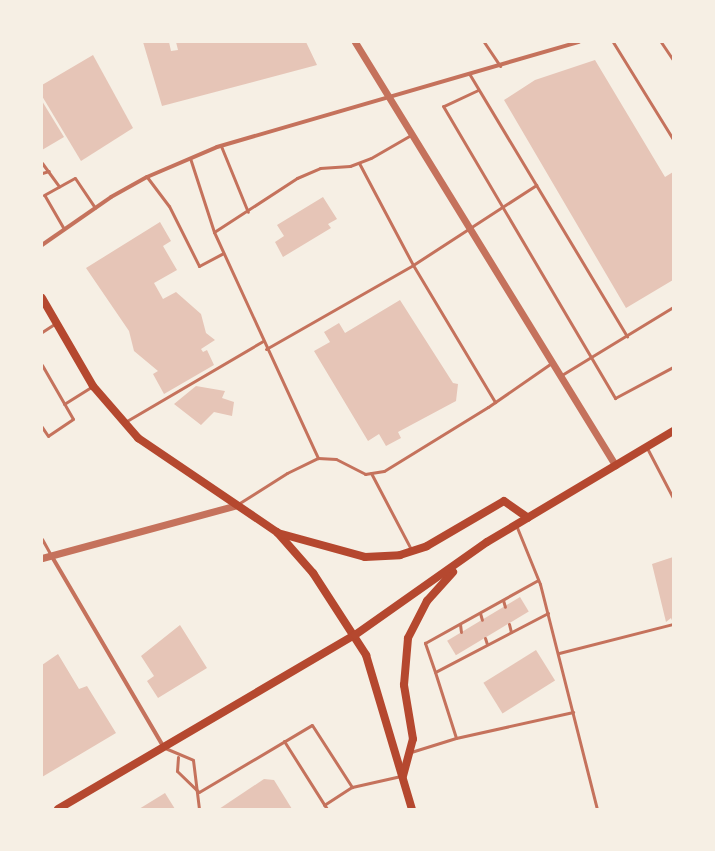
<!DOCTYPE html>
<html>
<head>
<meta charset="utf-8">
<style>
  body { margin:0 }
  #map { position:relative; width:715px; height:851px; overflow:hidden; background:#f6efe4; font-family:Poppins,sans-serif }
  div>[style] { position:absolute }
  .building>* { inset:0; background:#e6c5b7; transform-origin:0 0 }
  .service>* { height:3px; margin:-1.5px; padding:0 1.5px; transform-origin:1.5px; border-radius:1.5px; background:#c5725c }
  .minor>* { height:4px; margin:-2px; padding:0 2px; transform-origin:2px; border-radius:2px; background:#c5725c }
  .tertiary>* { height:7px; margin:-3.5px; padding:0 3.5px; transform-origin:3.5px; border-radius:3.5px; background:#c5725c }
  .secondary>* { height:8px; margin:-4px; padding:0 4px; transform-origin:4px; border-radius:4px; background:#b5482f }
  span { translate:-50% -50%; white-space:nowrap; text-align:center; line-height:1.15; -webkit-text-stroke:3px #f6efe4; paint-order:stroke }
  .frame { position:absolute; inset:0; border:43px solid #f6efe4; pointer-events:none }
</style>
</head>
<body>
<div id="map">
  <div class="building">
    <div style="clip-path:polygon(143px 42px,169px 42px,171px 51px,178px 50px,176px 42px,306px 42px,317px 65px,162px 106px)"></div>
    <div style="clip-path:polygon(93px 55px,133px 128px,81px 161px,42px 96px,42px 85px)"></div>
    <div style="clip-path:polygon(595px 60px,665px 177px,673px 172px,673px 280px,626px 308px,504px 100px,535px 80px)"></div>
    <div style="clip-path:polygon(42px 101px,64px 137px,42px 150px)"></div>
    <div style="clip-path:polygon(323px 197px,337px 219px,328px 224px,331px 228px,283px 257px,275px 242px,284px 236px,277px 225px)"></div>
    <div style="clip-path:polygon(160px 222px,171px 241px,163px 246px,177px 270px,154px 283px,163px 299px,176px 292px,201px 314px,206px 333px,215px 340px,201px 349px,203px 352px,207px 350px,214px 365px,164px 394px,153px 374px,158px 371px,134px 351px,129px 331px,86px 268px)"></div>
    <div style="clip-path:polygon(400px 300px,453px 383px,458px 384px,456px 401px,398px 432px,401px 438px,386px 446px,379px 434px,368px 441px,314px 351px,330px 342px,324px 332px,339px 323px,345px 333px)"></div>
    <div style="clip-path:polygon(196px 386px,225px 391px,222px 398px,234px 402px,232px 416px,214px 412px,201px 425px,174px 404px)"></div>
    <div style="clip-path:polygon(673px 557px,673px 623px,671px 618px,666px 622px,652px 564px)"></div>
    <div style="left:520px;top:597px;width:17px;height:85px;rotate:59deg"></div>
    <div style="clip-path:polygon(180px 625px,207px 668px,158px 698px,147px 681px,154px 676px,141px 656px)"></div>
    <div style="left:536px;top:650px;width:36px;height:62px;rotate:58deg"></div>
    <div style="clip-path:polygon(58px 654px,79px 689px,87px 686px,116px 733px,42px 777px,42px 665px)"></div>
    <div style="clip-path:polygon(264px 779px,274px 780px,292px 809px,219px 809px)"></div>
    <div style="clip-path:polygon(165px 793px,175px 809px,139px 809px)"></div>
  </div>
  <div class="service">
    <div style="left:484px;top:42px;width:29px;rotate:56deg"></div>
    <div style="left:613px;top:42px;width:114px;rotate:58.3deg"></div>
    <div style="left:661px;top:42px;width:22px;rotate:56deg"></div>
    <div style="left:470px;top:75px;width:305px;rotate:59deg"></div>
    <div style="left:478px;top:90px;width:38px;rotate:155deg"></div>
    <div style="left:443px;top:106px;width:339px;rotate:59.5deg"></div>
    <div style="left:615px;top:398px;width:66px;rotate:-28.1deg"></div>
    <div style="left:221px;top:146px;width:71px;rotate:67.8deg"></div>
    <div style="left:190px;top:158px;width:78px;rotate:72deg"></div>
    <div style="left:214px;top:232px;width:249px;rotate:65.3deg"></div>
    <div style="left:318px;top:458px;width:18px;rotate:3deg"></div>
    <div style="left:336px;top:459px;width:33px;rotate:27deg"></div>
    <div style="left:365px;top:474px;width:19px;rotate:-9deg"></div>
    <div style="left:384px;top:471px;width:122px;rotate:-31.6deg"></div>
    <div style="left:488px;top:407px;width:75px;rotate:-34.7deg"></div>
    <div style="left:42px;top:163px;width:29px;rotate:54deg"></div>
    <div style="left:359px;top:163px;width:115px;rotate:62.1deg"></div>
    <div style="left:413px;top:265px;width:147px;rotate:-33deg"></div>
    <div style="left:42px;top:173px;width:7px;rotate:-16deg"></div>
    <div style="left:147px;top:177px;width:36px;rotate:53deg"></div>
    <div style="left:169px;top:206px;width:67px;rotate:63.4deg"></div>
    <div style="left:199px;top:266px;width:27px;rotate:-28deg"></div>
    <div style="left:64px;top:229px;width:39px;rotate:-120deg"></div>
    <div style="left:44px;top:195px;width:35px;rotate:-29deg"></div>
    <div style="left:75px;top:178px;width:36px;rotate:56deg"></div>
    <div style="left:214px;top:232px;width:99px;rotate:-33deg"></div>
    <div style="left:297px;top:178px;width:25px;rotate:-23deg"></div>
    <div style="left:320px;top:168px;width:30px;rotate:-4deg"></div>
    <div style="left:350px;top:166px;width:22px;rotate:-21deg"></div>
    <div style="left:371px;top:158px;width:46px;rotate:-29.9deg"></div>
    <div style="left:42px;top:332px;width:17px;rotate:-33deg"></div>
    <div style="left:266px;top:349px;width:169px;rotate:-29.7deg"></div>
    <div style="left:413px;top:265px;width:160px;rotate:59.1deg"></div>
    <div style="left:42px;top:365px;width:62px;rotate:60.1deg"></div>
    <div style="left:73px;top:419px;width:30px;rotate:146deg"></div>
    <div style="left:48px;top:436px;width:11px;rotate:-124deg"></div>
    <div style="left:560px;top:376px;width:132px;rotate:-31.4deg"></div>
    <div style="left:64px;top:404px;width:32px;rotate:-32deg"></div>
    <div style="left:125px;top:422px;width:160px;rotate:-30.4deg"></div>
    <div style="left:647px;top:448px;width:56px;rotate:62.5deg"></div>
    <div style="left:371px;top:473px;width:88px;rotate:62.3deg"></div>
    <div style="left:238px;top:504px;width:58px;rotate:-32.3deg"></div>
    <div style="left:287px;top:473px;width:34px;rotate:-26deg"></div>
    <div style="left:516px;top:525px;width:64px;rotate:67.9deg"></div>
    <div style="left:540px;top:584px;width:232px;rotate:75.8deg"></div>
    <div style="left:42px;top:539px;width:18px;rotate:61deg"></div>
    <div style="left:503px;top:600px;width:7px;rotate:74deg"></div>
    <div style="left:480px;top:613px;width:7px;rotate:74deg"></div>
    <div style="left:548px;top:613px;width:127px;rotate:152.4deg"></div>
    <div style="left:435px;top:672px;width:69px;rotate:72.3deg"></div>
    <div style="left:456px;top:738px;width:120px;rotate:-12.5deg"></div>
    <div style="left:460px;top:624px;width:8px;rotate:83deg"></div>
    <div style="left:509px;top:624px;width:8px;rotate:76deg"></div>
    <div style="left:485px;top:638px;width:6px;rotate:72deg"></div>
    <div style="left:559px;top:653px;width:118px;rotate:-14.3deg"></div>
    <div style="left:435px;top:672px;width:31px;rotate:-109deg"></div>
    <div style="left:425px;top:643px;width:129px;rotate:-29.1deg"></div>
    <div style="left:284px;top:741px;width:80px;rotate:57.7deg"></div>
    <div style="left:165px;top:748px;width:30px;rotate:23deg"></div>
    <div style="left:193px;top:760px;width:49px;rotate:83deg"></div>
    <div style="left:411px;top:752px;width:47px;rotate:-17.3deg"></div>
    <div style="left:178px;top:757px;width:14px;rotate:94deg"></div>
    <div style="left:177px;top:771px;width:30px;rotate:44deg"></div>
    <div style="left:199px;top:792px;width:131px;rotate:-30.7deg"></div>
    <div style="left:312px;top:725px;width:74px;rotate:57.2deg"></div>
    <div style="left:352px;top:787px;width:50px;rotate:-12.7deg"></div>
    <div style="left:324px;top:805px;width:33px;rotate:-33deg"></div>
  </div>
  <div class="minor">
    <div style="left:42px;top:245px;width:84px;rotate:-34.8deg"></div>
    <div style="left:111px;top:197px;width:41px;rotate:-29.1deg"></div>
    <div style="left:147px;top:177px;width:76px;rotate:-23.2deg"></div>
    <div style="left:217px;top:147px;width:377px;rotate:-16.2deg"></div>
    <div style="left:51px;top:555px;width:221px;rotate:59.6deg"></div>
  </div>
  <div class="tertiary">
    <div style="left:355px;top:42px;width:497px;rotate:58.4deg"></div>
    <div style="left:42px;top:558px;width:202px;rotate:-15.2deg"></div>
  </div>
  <div class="secondary">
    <div style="left:42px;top:298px;width:102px;rotate:59.9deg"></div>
    <div style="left:93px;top:386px;width:69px;rotate:49.1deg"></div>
    <div style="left:138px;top:438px;width:168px;rotate:34.1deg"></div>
    <div style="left:277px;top:532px;width:55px;rotate:48.7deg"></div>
    <div style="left:313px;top:573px;width:98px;rotate:57.1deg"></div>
    <div style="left:366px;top:655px;width:161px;rotate:73.4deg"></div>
    <div style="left:278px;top:533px;width:90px;rotate:15.4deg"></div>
    <div style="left:365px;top:557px;width:35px;rotate:-3deg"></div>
    <div style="left:400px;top:555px;width:28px;rotate:-18deg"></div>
    <div style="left:427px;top:546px;width:89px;rotate:-30.3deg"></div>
    <div style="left:504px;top:501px;width:29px;rotate:35deg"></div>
    <div style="left:403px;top:776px;width:38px;rotate:-75deg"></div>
    <div style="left:413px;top:739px;width:55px;rotate:-99.5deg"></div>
    <div style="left:404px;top:685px;width:47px;rotate:-85.1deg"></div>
    <div style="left:408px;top:638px;width:42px;rotate:-62.8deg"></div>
    <div style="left:427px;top:601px;width:39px;rotate:-48deg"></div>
    <div style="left:58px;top:809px;width:344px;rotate:-30.4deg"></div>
    <div style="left:355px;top:635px;width:161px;rotate:-35.2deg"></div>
    <div style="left:487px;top:542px;width:217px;rotate:-30.8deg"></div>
  </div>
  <div class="frame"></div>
</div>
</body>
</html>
